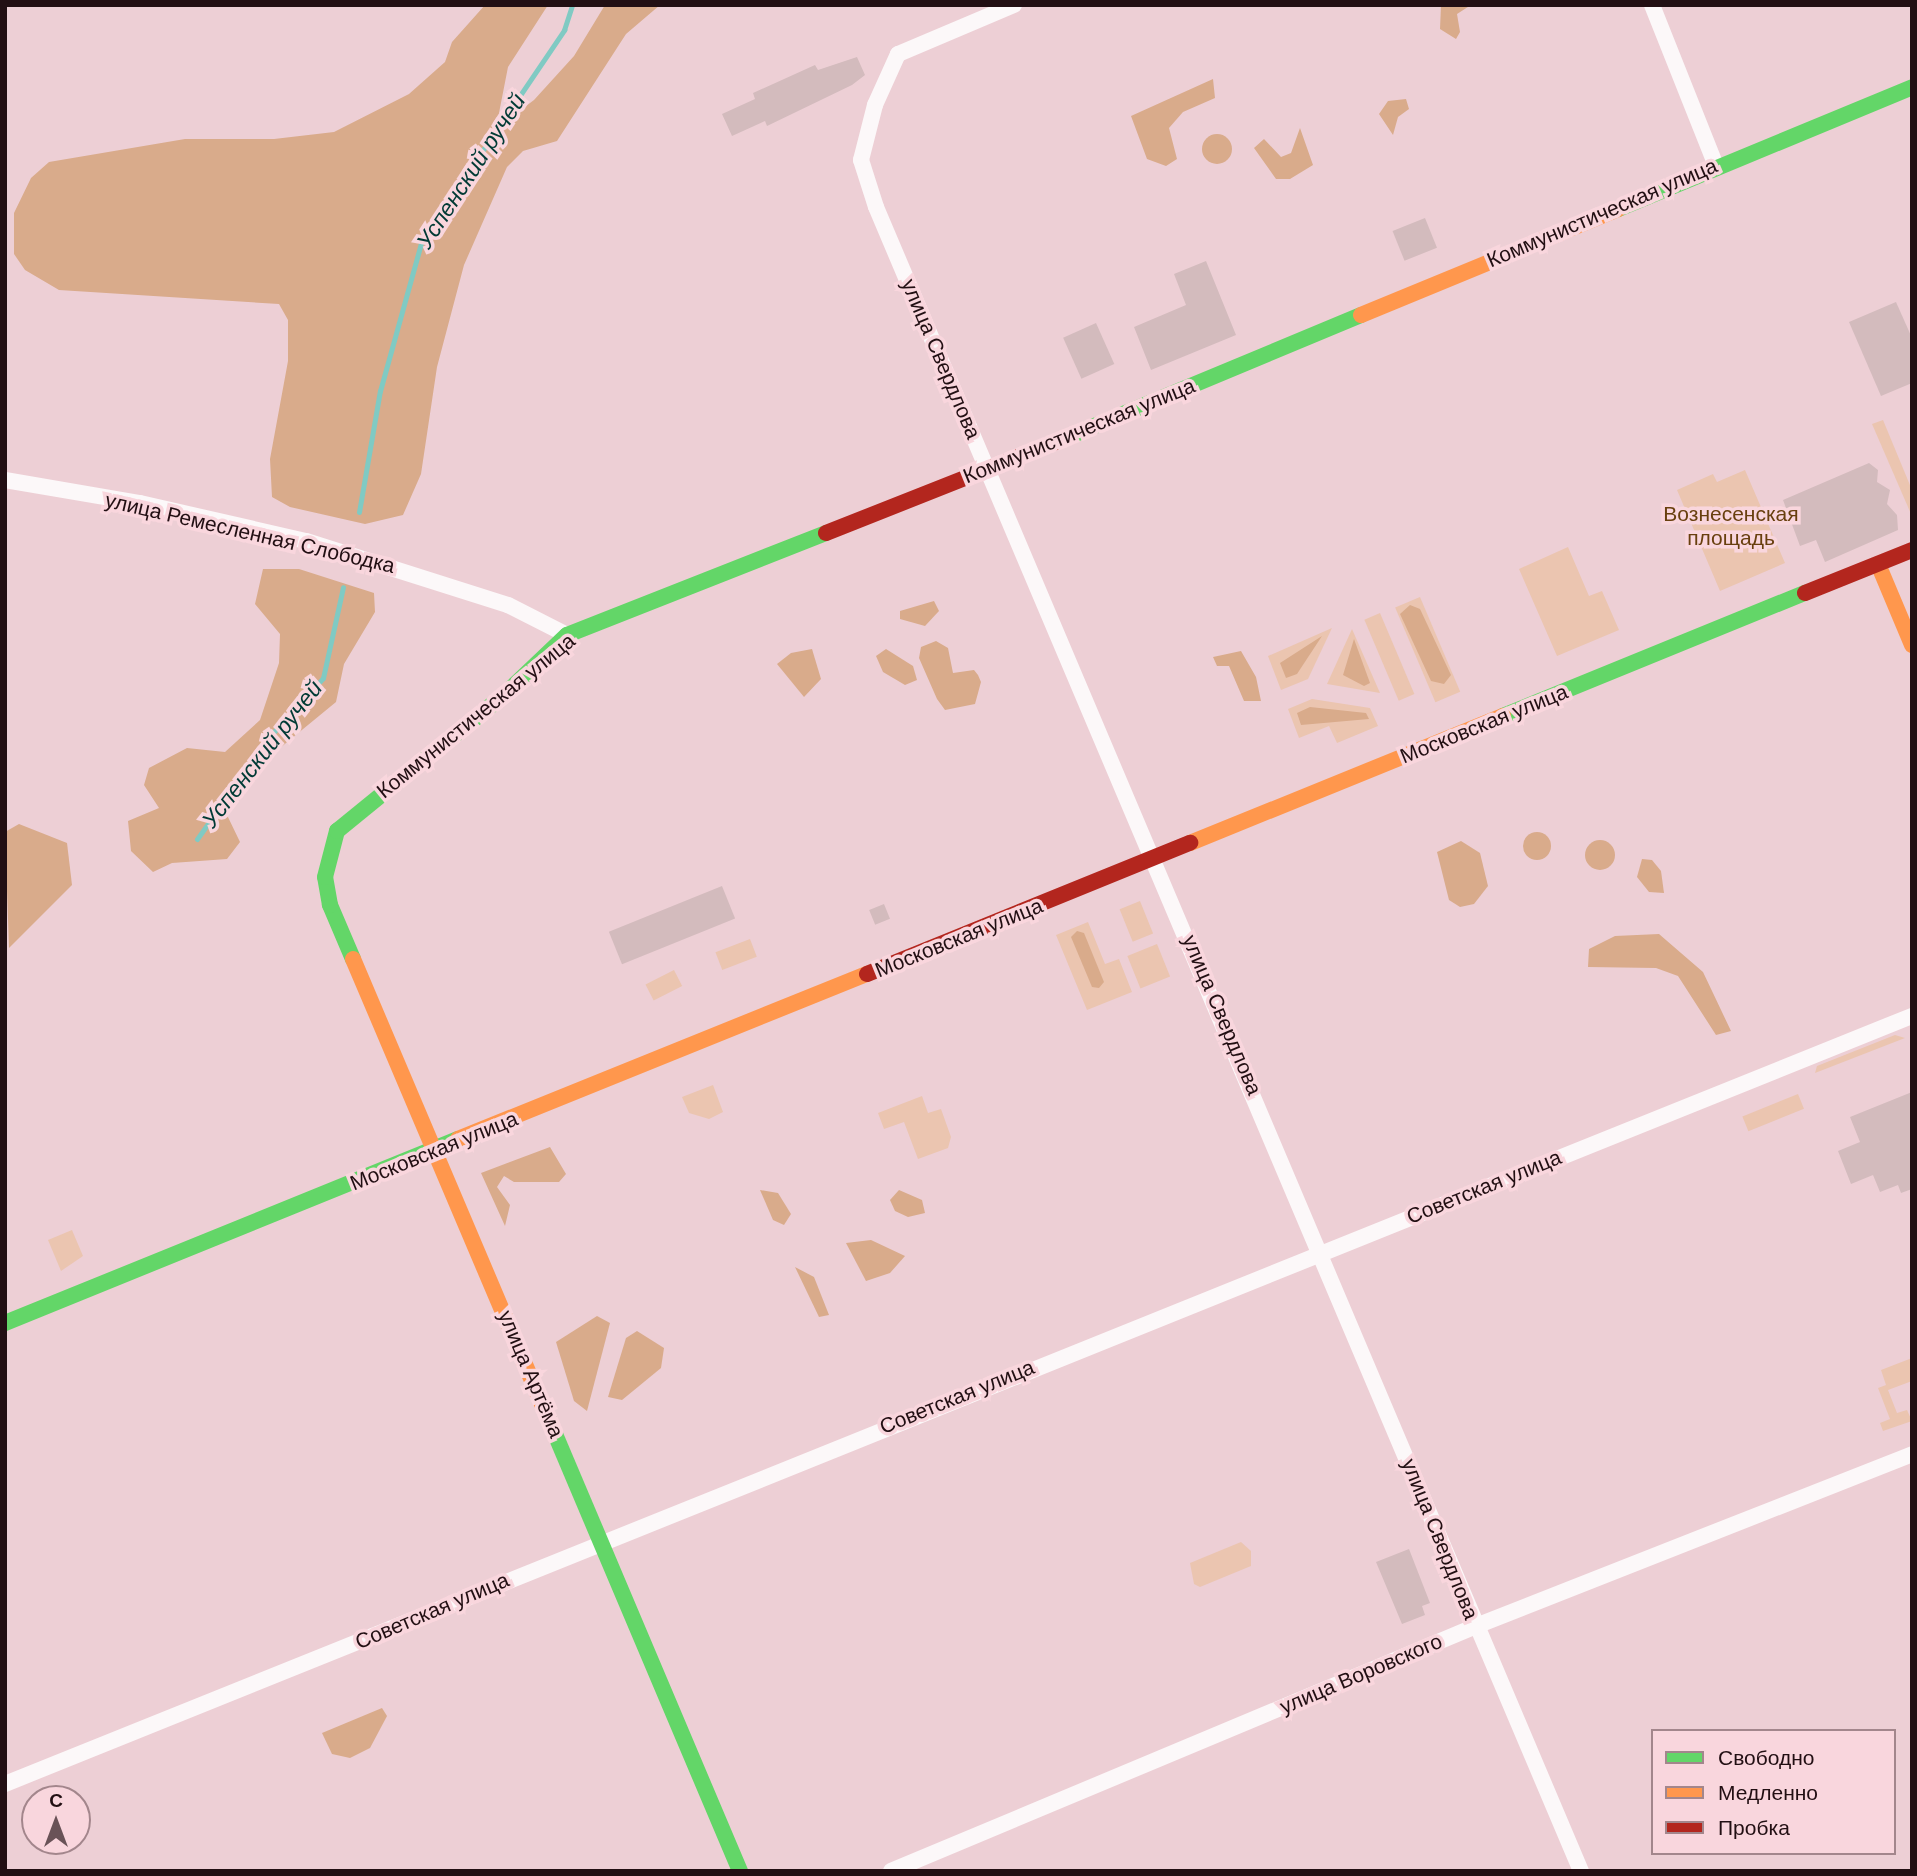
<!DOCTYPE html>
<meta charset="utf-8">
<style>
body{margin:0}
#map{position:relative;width:1917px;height:1876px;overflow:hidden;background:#edcfd5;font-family:"DM Sans",sans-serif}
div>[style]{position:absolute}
.green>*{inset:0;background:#ebc5b0;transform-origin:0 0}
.forest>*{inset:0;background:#d9ab8b}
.round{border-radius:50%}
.stream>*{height:5px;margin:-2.5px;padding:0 2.5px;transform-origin:2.5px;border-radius:2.5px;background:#80cac3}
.building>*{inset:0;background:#d3bbbd;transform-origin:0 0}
.street>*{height:16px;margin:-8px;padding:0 8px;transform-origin:8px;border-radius:8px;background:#fcf8f9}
.fast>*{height:16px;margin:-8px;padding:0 8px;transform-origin:8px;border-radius:8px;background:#63d668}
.slow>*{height:16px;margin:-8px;padding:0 8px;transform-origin:8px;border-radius:8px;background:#ff974d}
.jam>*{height:16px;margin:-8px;padding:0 8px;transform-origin:8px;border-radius:8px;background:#b3261e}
span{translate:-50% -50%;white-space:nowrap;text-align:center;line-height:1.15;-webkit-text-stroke:7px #f9d6dd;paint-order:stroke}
.street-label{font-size:21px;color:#220f13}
.park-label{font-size:21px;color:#683f0e}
.water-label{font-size:23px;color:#003a35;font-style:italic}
.frame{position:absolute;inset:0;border:7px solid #220f13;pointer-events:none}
.legend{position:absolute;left:1651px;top:1729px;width:245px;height:126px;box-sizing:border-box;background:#f9d6dd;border:2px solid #a3868c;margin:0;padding:9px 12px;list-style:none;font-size:21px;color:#220f13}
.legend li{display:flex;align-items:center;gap:14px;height:35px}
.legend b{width:35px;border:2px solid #a3868c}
.north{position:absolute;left:21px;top:1785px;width:70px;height:70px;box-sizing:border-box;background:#f9d6dd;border:2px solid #a3868c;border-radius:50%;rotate:0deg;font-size:19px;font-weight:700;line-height:28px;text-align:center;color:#220f13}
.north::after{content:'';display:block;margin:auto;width:24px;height:32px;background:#695257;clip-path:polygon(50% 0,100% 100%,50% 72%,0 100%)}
</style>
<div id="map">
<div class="green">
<i style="clip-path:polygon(1883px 420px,1912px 490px,1911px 514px,1872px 424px)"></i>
<i style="clip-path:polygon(1745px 470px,1785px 563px,1720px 591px,1677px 490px,1713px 474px,1717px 482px)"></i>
<i style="clip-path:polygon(1568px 547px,1589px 596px,1602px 591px,1619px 630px,1557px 656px,1519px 569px)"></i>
<i style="left:1420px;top:597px;width:103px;height:27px;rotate:67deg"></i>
<i style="left:1380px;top:613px;width:88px;height:17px;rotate:67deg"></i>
<i style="clip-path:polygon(1332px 628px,1308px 679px,1281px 690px,1268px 656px)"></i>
<i style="clip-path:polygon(1352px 629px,1380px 693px,1327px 684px)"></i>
<i style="clip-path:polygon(1312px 699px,1370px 708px,1378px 726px,1337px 743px,1329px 726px,1299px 738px,1288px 709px)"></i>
<i style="left:1140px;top:901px;width:35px;height:22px;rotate:68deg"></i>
<i style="clip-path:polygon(1088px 922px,1105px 964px,1119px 959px,1132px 992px,1087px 1010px,1056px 935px)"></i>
<i style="left:750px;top:939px;width:19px;height:37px;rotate:69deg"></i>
<i style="left:1157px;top:944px;width:35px;height:32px;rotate:68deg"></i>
<i style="left:674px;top:970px;width:18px;height:32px;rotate:63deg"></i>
<i style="clip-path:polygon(1895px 1035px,1905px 1038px,1815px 1073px,1817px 1066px)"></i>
<i style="clip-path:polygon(713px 1085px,723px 1112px,709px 1119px,689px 1113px,682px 1097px)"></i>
<i style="left:1798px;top:1094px;width:16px;height:60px;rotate:68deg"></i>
<i style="clip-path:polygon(922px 1096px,928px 1113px,941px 1109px,951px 1137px,948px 1148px,918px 1159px,904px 1122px,884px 1129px,878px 1113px)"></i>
<i style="clip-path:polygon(72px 1230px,83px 1256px,61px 1271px,48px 1240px)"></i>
<i style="clip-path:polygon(1912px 1358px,1912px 1381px,1888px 1390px,1897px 1413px,1907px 1410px,1912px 1421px,1883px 1431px,1880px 1423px,1890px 1419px,1878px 1388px,1886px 1385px,1881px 1370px)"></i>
<i style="clip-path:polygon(1241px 1542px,1251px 1551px,1251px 1566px,1200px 1587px,1194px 1584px,1190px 1563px)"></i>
</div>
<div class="forest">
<i style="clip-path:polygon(485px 5px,548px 5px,508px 67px,499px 113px,518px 112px,534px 100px,574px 56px,605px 5px,660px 5px,626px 34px,557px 141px,523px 151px,507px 167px,464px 265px,437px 367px,421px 474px,403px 515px,365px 524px,290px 507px,272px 497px,270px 459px,288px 361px,288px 320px,279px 304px,59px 290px,25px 270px,14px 254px,14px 213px,31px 178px,49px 162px,185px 139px,274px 139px,334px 132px,409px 94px,445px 62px,452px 42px)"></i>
<i style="clip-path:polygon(1441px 5px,1471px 5px,1457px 14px,1460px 32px,1456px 39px,1440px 29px)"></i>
<i style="clip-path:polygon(1213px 79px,1215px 98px,1183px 112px,1169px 128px,1177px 159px,1166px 166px,1147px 159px,1131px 116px)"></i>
<i style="clip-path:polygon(1406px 99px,1409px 109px,1398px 117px,1393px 135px,1379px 114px,1388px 101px)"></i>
<i style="clip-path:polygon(1300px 128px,1313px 165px,1290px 179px,1276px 179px,1254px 148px,1264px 139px,1281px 157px,1291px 153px)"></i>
<i class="round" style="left:1202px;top:134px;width:30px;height:30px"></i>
<i style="clip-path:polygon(263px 569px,299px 569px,374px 593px,375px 612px,344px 664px,336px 702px,269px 757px,227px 815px,240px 842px,227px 859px,172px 863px,153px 872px,131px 851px,128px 821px,159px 808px,144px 785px,149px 768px,187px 748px,225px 752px,260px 720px,279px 663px,280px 634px,255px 604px)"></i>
<i style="clip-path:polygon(934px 601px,939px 611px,925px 626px,900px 619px,900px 611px)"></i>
<i style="clip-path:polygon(1410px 605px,1420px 609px,1451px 675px,1444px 684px,1431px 681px,1400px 614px)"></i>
<i style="clip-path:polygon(1322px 636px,1297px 674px,1286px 678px,1280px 663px)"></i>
<i style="clip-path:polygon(1354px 639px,1370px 683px,1364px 686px,1343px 675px)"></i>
<i style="clip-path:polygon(936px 641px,948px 648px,953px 673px,974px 670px,978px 675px,981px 682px,975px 704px,945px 710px,937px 699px,919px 658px,921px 647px)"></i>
<i style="clip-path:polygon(812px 649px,821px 679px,804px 697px,777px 664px,791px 653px)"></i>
<i style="clip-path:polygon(886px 649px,913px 666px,917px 680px,905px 685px,883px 672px,876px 656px)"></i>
<i style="clip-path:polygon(1241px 651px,1256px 677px,1261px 701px,1244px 701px,1229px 666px,1217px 666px,1213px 657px)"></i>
<i style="clip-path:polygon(1310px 707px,1366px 713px,1369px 719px,1301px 725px,1297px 713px)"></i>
<i style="clip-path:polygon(19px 824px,67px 843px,72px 885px,9px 948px,5px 832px)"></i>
<i class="round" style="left:1523px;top:832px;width:28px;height:28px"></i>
<i class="round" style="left:1585px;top:840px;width:30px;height:30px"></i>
<i style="clip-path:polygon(1461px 841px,1480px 853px,1488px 886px,1474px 904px,1460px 907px,1449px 900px,1437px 852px)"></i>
<i style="clip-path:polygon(1642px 859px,1652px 860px,1661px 871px,1664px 893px,1649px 892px,1637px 877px)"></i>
<i style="clip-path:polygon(1077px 931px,1084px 933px,1104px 982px,1099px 988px,1092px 987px,1071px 937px)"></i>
<i style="clip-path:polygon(1659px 934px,1703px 972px,1731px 1031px,1716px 1035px,1678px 976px,1656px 968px,1588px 967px,1589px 949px,1615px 936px)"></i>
<i style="clip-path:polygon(550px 1147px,566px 1174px,559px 1182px,514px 1182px,504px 1176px,497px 1187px,510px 1205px,505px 1226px,481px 1173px)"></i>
<i style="clip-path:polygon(760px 1190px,778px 1193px,791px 1214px,784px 1225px,773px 1220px)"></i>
<i style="clip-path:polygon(899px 1190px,922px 1200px,925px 1213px,908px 1217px,895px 1211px,890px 1200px)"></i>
<i style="clip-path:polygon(871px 1240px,905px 1256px,890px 1273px,866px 1281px,846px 1243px)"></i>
<i style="clip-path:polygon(795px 1267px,814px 1277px,829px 1315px,819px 1317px)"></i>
<i style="clip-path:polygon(597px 1316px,610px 1323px,587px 1411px,574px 1401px,556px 1342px)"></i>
<i style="clip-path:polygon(637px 1331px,664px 1348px,661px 1368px,622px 1400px,608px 1397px,626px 1338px)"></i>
<i style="clip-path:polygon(382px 1708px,387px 1716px,370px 1748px,350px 1758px,332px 1754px,322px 1733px)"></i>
</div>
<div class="stream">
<i style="left:359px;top:512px;width:123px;rotate:-80.2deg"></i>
<i style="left:380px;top:391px;width:157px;rotate:-74.5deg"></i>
<i style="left:422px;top:240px;width:254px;rotate:-55.9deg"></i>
<i style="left:564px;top:30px;width:26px;rotate:-72deg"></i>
<i style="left:197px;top:839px;width:128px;rotate:-54.6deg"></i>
<i style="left:271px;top:735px;width:77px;rotate:-47.6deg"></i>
<i style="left:323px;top:678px;width:93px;rotate:-77.6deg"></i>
</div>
<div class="building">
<i style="clip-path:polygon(857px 57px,865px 75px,852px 85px,767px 126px,765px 121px,732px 136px,722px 114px,755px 99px,753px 93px,815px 65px,818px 70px)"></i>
<i style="left:1425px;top:218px;width:32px;height:35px;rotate:68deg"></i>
<i style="clip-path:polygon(1206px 261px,1236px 335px,1151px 370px,1134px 327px,1186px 305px,1174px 274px)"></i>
<i style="clip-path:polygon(1896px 302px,1912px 338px,1912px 383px,1881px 396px,1849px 322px)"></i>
<i style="left:1096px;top:323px;width:45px;height:36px;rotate:66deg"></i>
<i style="clip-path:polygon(1869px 463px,1878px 470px,1877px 482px,1890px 490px,1887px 504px,1897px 515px,1898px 530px,1825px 562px,1816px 540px,1800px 546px,1783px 500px)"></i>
<i style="left:722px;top:886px;width:35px;height:122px;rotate:68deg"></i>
<i style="left:884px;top:904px;width:16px;height:16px;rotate:68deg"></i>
<i style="clip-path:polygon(1912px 1092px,1912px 1189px,1901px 1193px,1898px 1185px,1880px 1192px,1873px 1175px,1851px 1184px,1838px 1151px,1860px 1142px,1850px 1117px)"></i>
<i style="clip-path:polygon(1409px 1549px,1430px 1603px,1422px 1606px,1425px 1615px,1402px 1624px,1376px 1562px)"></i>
</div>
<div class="street">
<i style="left:1014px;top:5px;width:126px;rotate:157.1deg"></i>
<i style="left:898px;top:54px;width:56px;rotate:114.3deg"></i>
<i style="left:875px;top:105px;width:57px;rotate:104.3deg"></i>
<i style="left:861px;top:160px;width:49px;rotate:72.3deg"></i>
<i style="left:876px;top:207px;width:1807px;rotate:67.04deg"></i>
<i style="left:1652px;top:5px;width:173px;rotate:68.3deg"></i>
<i style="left:5px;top:480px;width:137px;rotate:9.7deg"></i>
<i style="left:140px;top:503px;width:170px;rotate:12.9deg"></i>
<i style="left:306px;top:541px;width:212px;rotate:17.6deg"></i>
<i style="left:508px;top:605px;width:66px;rotate:27deg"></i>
<i style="left:5px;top:1784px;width:2056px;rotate:-21.94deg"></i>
<i style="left:891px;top:1871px;width:634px;rotate:-22.72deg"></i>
<i style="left:1476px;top:1626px;width:469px;rotate:-21.5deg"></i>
</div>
<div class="fast">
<i style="left:1618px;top:209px;width:318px;rotate:-22.5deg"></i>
<i style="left:1056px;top:442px;width:330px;rotate:-22.6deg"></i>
<i style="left:1503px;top:716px;width:326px;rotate:-22.2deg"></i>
<i style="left:353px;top:959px;width:59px;rotate:-113.1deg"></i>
<i style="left:330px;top:905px;width:28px;rotate:-100deg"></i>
<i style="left:325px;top:877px;width:48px;rotate:-75.4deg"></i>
<i style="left:337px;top:831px;width:218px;rotate:-39.2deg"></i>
<i style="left:506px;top:693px;width:84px;rotate:-43.6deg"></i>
<i style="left:567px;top:635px;width:278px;rotate:-21.5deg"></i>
<i style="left:5px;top:1323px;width:489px;rotate:-22.1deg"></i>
<i style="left:544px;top:1408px;width:503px;rotate:67.06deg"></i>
</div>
<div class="slow">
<i style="left:1361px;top:315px;width:278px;rotate:-22.4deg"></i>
<i style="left:1878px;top:564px;width:88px;rotate:67.2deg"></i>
<i style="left:1190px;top:843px;width:338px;rotate:-22.1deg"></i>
<i style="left:353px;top:959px;width:488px;rotate:67deg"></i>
<i style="left:458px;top:1139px;width:441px;rotate:-22deg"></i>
</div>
<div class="jam">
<i style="left:826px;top:533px;width:247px;rotate:-21.6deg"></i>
<i style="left:1805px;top:593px;width:115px;rotate:-21.9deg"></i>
<i style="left:867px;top:974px;width:349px;rotate:-22.1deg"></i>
</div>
<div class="street-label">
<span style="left:1602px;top:213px;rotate:-23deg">Коммунистическая улица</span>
<span style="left:941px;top:359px;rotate:67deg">улица Свердлова</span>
<span style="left:1079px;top:431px;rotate:-22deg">Коммунистическая улица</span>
<span style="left:250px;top:533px;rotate:13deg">улица Ремесленная Слободка</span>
<span style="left:476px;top:716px;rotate:-39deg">Коммунистическая улица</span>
<span style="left:1484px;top:724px;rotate:-22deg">Московская улица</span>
<span style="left:959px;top:938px;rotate:-22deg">Московская улица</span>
<span style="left:1222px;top:1015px;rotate:67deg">улица Свердлова</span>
<span style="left:434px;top:1151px;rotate:-22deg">Московская улица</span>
<span style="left:1484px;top:1187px;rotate:-22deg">Советская улица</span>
<span style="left:531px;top:1374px;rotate:67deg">улица Артёма</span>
<span style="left:957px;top:1397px;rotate:-22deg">Советская улица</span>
<span style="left:1440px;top:1539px;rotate:68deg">улица Свердлова</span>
<span style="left:432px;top:1611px;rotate:-23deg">Советская улица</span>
<span style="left:1361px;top:1674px;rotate:-23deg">улица Воровского</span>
</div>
<div class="park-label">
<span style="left:1731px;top:526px">Вознесенская<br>площадь</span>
</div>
<div class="water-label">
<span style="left:471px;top:171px;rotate:-57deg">Успенский ручей</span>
<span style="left:262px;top:754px;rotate:-52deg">Успенский ручей</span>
</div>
<div class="frame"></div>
<ul class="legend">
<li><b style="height:9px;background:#63d668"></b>Свободно</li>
<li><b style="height:9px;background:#ff974d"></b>Медленно</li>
<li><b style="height:9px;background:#b3261e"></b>Пробка</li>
</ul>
<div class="north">С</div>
</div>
